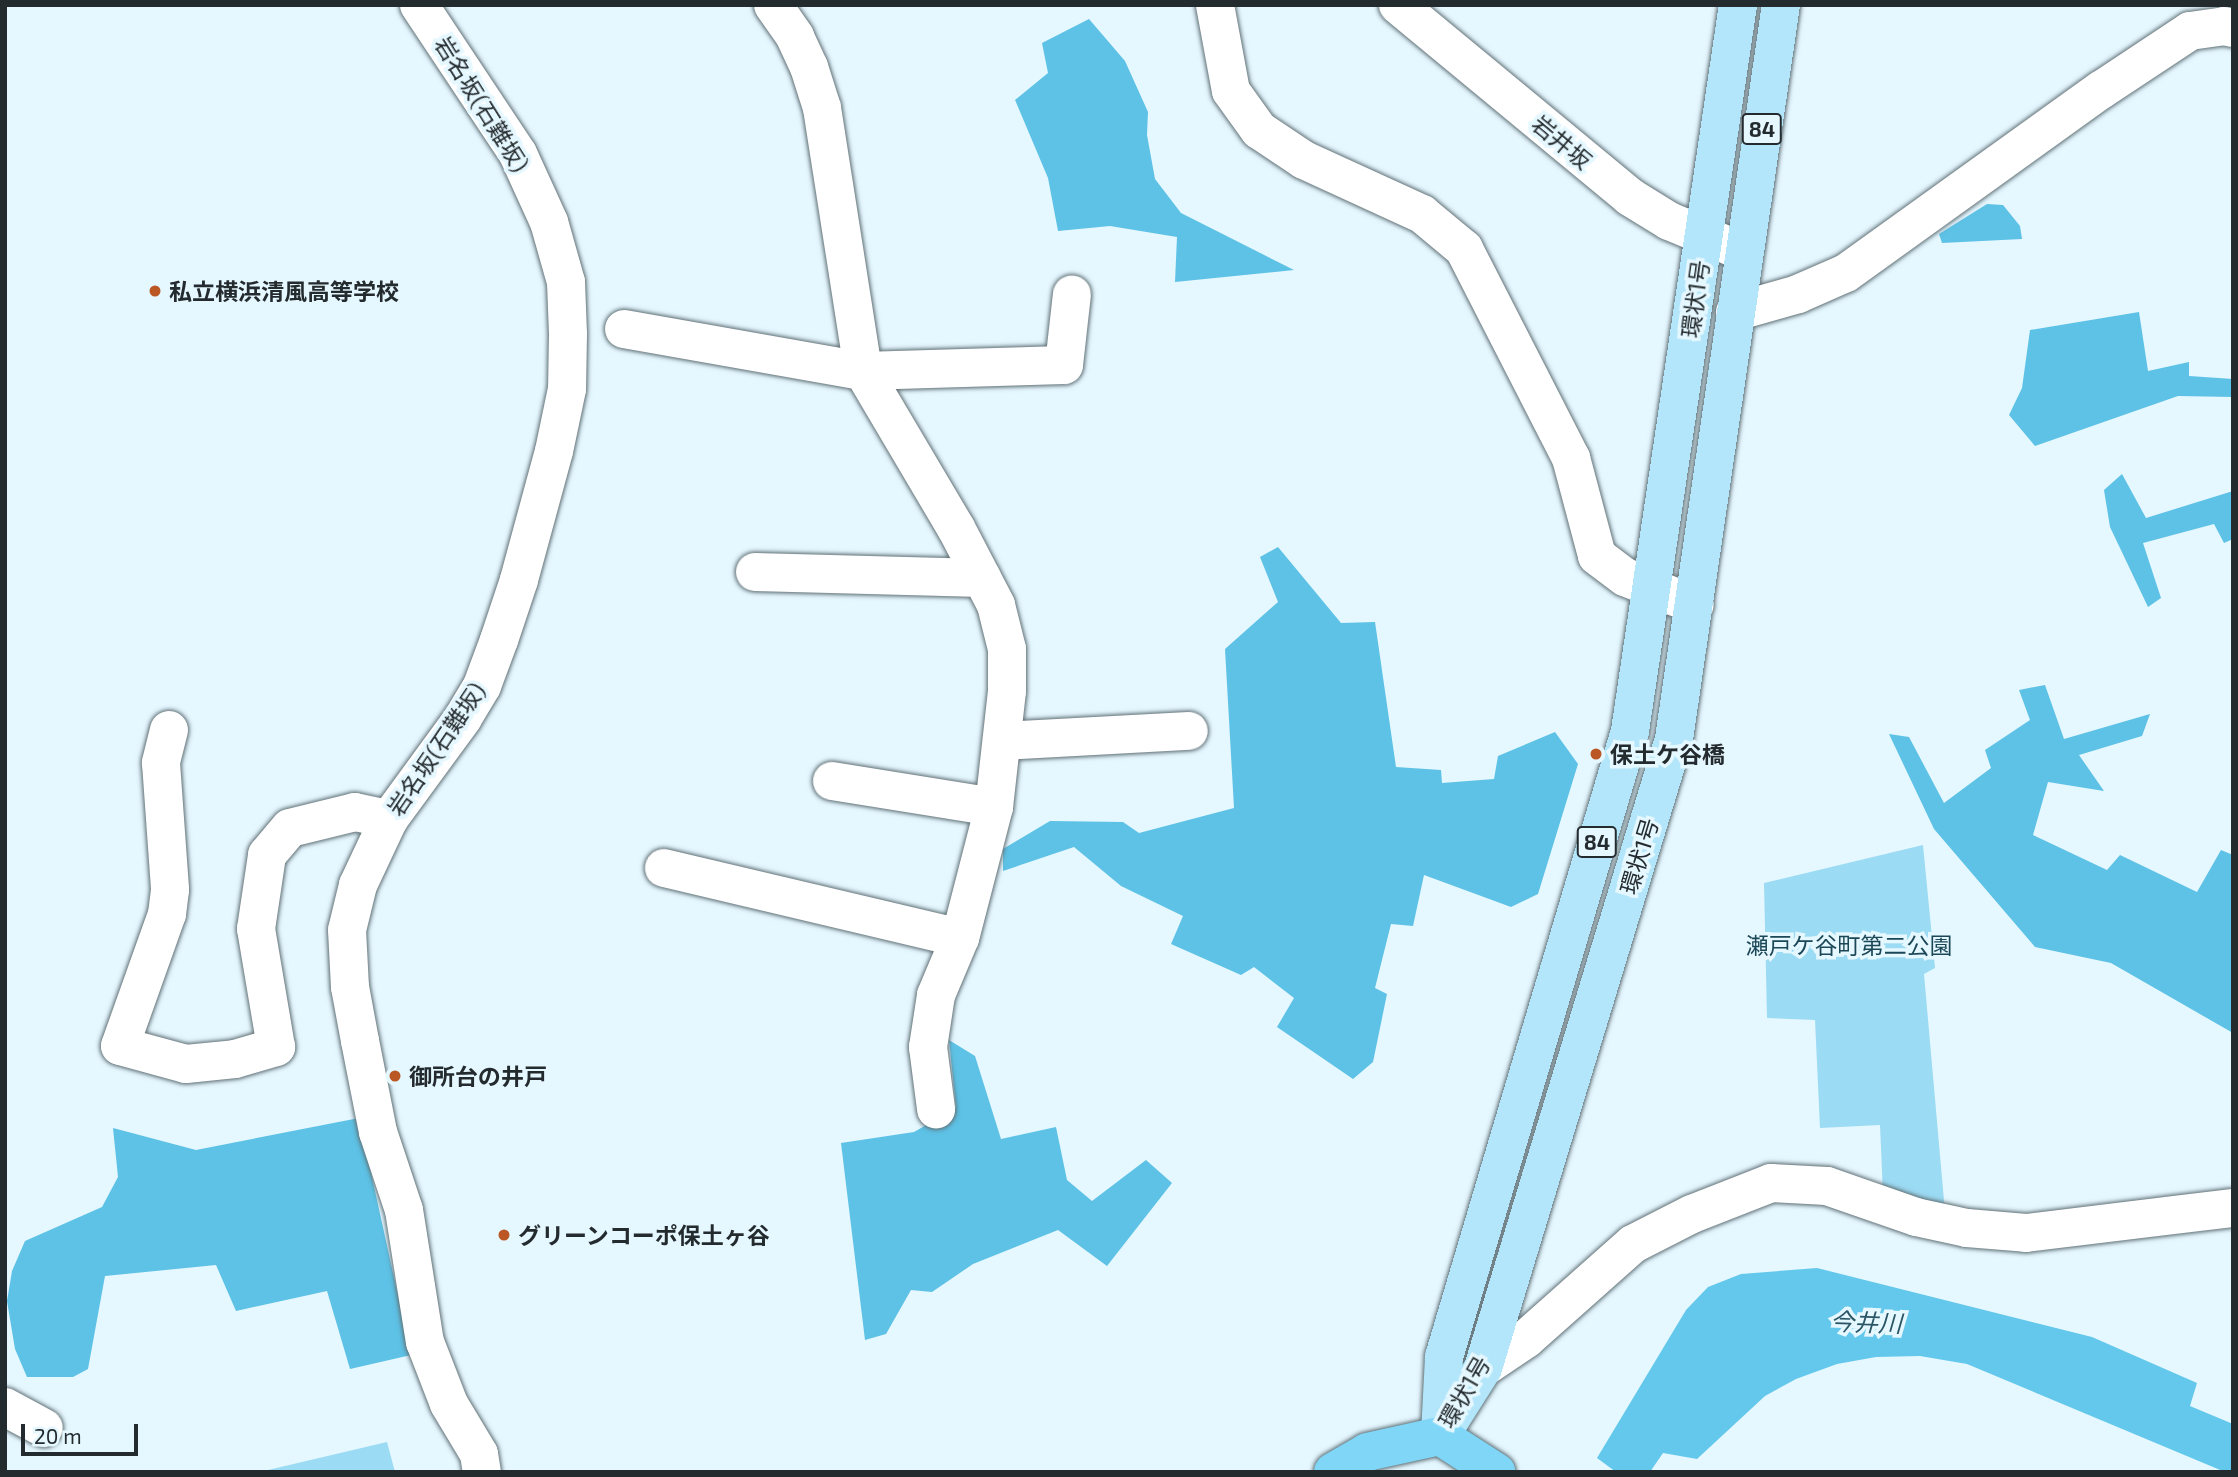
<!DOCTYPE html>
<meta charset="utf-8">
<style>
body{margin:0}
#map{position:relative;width:2238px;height:1477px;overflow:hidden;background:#e5f7ff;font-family:"Exo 2","Noto Sans JP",sans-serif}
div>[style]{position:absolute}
.green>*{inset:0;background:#9cdbf4}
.forest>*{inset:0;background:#5dc2e6}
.water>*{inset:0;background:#63c8ec}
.roads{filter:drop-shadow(0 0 2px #617177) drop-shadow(0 0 2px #617177)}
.street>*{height:38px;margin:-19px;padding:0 19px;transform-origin:19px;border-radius:19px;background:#fff}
.primary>*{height:38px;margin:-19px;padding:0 19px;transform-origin:19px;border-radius:19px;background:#b3e6fa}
.highway>*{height:38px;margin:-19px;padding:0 19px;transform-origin:19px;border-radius:19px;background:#80d6f6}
.dots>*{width:19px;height:19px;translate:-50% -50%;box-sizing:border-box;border:4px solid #e5f7ff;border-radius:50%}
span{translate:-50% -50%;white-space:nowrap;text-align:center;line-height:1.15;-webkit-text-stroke:7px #e5f7ff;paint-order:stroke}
.shield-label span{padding:2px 5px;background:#e5f7ff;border:2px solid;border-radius:5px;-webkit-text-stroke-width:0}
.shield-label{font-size:21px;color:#242b2e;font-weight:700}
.street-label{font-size:23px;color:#242b2e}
.poi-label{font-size:23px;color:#242b2e;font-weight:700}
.left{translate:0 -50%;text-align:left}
.park-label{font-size:23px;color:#1b4757}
.water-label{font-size:24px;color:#2a5565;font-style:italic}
.frame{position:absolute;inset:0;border:7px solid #242b2e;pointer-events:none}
.scale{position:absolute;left:21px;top:1424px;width:117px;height:32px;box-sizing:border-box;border:4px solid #242b2e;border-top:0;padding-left:9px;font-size:21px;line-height:24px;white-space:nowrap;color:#242b2e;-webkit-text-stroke:5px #e5f7ff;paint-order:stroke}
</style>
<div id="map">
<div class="green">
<i style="clip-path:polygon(1923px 845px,1935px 968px,1924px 974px,1945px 1212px,1883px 1195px,1880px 1125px,1820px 1128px,1815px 1020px,1767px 1018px,1764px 883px)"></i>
<i style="clip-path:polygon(387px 1442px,395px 1472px,268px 1470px)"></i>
</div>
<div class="forest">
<i style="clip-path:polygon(1089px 19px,1125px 61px,1148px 112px,1147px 135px,1155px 179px,1181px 213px,1294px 270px,1175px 282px,1177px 237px,1110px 226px,1058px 231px,1048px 178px,1015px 100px,1048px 73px,1042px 43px)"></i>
<i style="clip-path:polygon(1987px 204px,2003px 205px,2020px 226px,2022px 239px,1942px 243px,1939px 234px)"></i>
<i style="clip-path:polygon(2139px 312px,2148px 371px,2189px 362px,2189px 376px,2233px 379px,2233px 397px,2178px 396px,2035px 446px,2009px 415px,2022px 388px,2030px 330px)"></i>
<i style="clip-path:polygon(2122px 474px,2146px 518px,2233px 491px,2233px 539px,2224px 543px,2214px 524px,2143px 543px,2161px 598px,2148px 607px,2110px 527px,2104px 490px)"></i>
<i style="clip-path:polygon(1278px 547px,1341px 623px,1375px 622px,1396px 767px,1441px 770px,1442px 783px,1494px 779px,1498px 756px,1555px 732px,1578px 764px,1538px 894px,1511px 907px,1424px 875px,1413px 926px,1391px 924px,1375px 988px,1387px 994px,1373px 1062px,1353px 1079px,1277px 1027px,1294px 998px,1254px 967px,1241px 975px,1171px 944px,1183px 916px,1121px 886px,1074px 847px,1003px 871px,1003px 849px,1050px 821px,1123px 822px,1139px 833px,1234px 808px,1225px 649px,1278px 602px,1260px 557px)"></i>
<i style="clip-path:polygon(2045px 685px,2064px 739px,2150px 714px,2142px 736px,2079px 755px,2104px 791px,2048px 782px,2033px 835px,2107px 870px,2120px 855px,2197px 892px,2221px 850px,2233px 855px,2233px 1033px,2111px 963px,2035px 947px,1934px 829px,1889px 734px,1909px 737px,1944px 803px,1991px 768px,1985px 750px,2030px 720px,2019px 690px)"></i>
<i style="clip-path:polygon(949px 1040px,975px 1056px,1001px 1139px,1056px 1127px,1067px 1180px,1092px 1201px,1146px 1160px,1172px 1183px,1107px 1266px,1058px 1230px,973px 1264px,932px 1292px,911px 1290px,886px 1334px,865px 1340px,841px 1143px,914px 1132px,956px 1108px)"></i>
<i style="clip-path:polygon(359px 1118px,411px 1355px,350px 1369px,327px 1291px,236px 1311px,216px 1265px,105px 1276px,88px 1369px,73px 1377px,27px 1377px,15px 1349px,7px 1301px,12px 1271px,25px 1241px,102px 1207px,118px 1177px,113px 1128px,196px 1150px)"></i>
</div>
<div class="water">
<i style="clip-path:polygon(1817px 1268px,2092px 1337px,2197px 1383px,2190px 1406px,2233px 1424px,2233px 1472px,2225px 1472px,1967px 1364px,1920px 1356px,1876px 1357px,1837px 1364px,1796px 1379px,1765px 1396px,1697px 1459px,1663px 1453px,1650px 1472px,1616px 1472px,1597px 1458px,1686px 1310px,1708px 1287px,1741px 1274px)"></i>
</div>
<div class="roads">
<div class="street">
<i style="left:419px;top:5px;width:179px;rotate:56.4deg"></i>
<i style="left:518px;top:154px;width:75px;rotate:65.5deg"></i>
<i style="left:549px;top:222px;width:62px;rotate:74.2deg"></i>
<i style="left:566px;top:282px;width:52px;rotate:87.8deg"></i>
<i style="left:568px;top:334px;width:55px;rotate:91deg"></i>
<i style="left:567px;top:389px;width:63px;rotate:101.8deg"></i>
<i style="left:554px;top:451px;width:134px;rotate:105.2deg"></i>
<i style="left:519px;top:580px;width:63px;rotate:108.4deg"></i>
<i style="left:499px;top:640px;width:49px;rotate:110.3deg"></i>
<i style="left:482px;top:686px;width:37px;rotate:121deg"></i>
<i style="left:463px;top:718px;width:125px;rotate:126.2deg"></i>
<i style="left:389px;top:819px;width:73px;rotate:115.2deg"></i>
<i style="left:358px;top:885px;width:46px;rotate:103.7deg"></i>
<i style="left:347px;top:930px;width:57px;rotate:87deg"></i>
<i style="left:350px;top:987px;width:55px;rotate:79.5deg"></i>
<i style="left:360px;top:1041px;width:93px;rotate:78.8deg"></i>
<i style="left:378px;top:1132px;width:82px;rotate:71.6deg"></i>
<i style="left:404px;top:1210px;width:134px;rotate:81deg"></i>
<i style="left:425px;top:1342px;width:66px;rotate:68.8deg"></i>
<i style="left:449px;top:1404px;width:58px;rotate:59deg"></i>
<i style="left:479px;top:1454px;width:18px;rotate:81deg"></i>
<i style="left:773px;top:5px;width:39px;rotate:55deg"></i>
<i style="left:795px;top:37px;width:33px;rotate:65deg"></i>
<i style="left:809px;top:67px;width:43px;rotate:72.4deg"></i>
<i style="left:822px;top:108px;width:266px;rotate:81.1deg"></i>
<i style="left:863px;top:371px;width:182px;rotate:59.4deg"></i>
<i style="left:956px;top:528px;width:87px;rotate:62.5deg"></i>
<i style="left:996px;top:605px;width:45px;rotate:76deg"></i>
<i style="left:1007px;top:649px;width:42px;rotate:90deg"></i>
<i style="left:1007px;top:691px;width:117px;rotate:96.4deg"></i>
<i style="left:994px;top:807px;width:135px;rotate:104.5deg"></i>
<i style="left:960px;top:938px;width:62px;rotate:112.8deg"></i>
<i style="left:936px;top:995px;width:53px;rotate:98.7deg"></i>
<i style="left:928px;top:1047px;width:63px;rotate:82.6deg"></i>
<i style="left:1215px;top:5px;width:87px;rotate:79.5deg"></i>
<i style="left:1231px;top:91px;width:48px;rotate:54.3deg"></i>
<i style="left:1259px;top:130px;width:54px;rotate:33.7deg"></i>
<i style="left:1304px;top:160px;width:130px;rotate:24.6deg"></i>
<i style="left:1422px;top:214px;width:55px;rotate:39.8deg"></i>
<i style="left:1464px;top:249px;width:235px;rotate:62.9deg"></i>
<i style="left:1571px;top:458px;width:101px;rotate:75.1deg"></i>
<i style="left:1597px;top:556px;width:35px;rotate:37deg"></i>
<i style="left:1625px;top:577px;width:75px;rotate:21.8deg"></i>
<i style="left:1398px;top:5px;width:301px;rotate:39.6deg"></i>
<i style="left:1630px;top:197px;width:46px;rotate:31.6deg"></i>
<i style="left:1669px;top:221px;width:81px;rotate:22.5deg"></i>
<i style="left:1735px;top:312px;width:66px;rotate:-15.9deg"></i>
<i style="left:1798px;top:294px;width:52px;rotate:-23.6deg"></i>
<i style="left:1846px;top:273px;width:314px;rotate:-35.7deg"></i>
<i style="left:2101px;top:90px;width:107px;rotate:-33.5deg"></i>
<i style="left:2190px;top:31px;width:34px;rotate:-8deg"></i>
<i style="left:2224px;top:26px;width:9px;rotate:13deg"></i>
<i style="left:624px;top:329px;width:243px;rotate:10deg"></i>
<i style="left:863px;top:371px;width:201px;rotate:-1.7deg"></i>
<i style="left:1064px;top:365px;width:71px;rotate:-83.6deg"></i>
<i style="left:755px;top:572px;width:227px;rotate:1.5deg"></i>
<i style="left:169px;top:730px;width:34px;rotate:104deg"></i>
<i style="left:161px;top:763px;width:127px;rotate:85.9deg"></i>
<i style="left:170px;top:890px;width:24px;rotate:97deg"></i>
<i style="left:167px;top:914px;width:140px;rotate:109.6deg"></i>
<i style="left:120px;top:1046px;width:68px;rotate:15.3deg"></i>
<i style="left:186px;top:1064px;width:49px;rotate:-5.8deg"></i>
<i style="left:235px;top:1059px;width:43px;rotate:-16.3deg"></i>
<i style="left:276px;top:1047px;width:120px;rotate:-99.6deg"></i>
<i style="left:256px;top:929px;width:75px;rotate:-81.5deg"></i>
<i style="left:267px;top:855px;width:35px;rotate:-50deg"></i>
<i style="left:290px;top:828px;width:67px;rotate:-13.8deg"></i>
<i style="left:355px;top:812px;width:35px;rotate:12deg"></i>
<i style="left:1002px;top:741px;width:187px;rotate:-3.1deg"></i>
<i style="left:832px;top:781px;width:164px;rotate:9.1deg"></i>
<i style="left:664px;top:868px;width:304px;rotate:13.3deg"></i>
<i style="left:1483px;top:1368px;width:52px;rotate:-34deg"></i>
<i style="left:1526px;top:1339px;width:143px;rotate:-41.6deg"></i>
<i style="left:1633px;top:1244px;width:66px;rotate:-27deg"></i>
<i style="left:1692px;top:1214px;width:85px;rotate:-21.4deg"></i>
<i style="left:1771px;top:1183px;width:56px;rotate:3.1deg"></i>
<i style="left:1827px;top:1186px;width:94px;rotate:19.2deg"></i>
<i style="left:1916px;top:1217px;width:52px;rotate:12.2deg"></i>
<i style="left:1967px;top:1228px;width:59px;rotate:4.8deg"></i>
<i style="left:2026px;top:1233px;width:209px;rotate:-6.9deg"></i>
<i style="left:5px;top:1407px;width:44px;rotate:28.3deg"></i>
</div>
<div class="primary">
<i style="left:1440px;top:1434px;width:77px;rotate:-87deg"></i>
<i style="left:1444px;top:1357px;width:653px;rotate:-73.45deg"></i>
<i style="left:1630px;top:731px;width:734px;rotate:-81.54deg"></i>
<i style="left:1440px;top:1436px;width:80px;rotate:-57.7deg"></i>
<i style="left:1483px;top:1368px;width:657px;rotate:-73.11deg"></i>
<i style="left:1674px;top:739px;width:742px;rotate:-81.71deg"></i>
</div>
<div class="highway">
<i style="left:1333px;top:1472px;width:39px;rotate:-30deg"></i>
<i style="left:1367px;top:1452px;width:75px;rotate:-12.4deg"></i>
<i style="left:1440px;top:1436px;width:67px;rotate:32.7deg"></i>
</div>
</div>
<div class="dots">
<i style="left:155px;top:291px;background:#bb5724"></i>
<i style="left:1596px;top:754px;background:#bb5724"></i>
<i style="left:395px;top:1076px;background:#bb5724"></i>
<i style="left:504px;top:1235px;background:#bb5724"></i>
</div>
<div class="shield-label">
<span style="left:1762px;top:129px">84</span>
<span style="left:1597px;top:842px">84</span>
</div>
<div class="street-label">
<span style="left:482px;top:104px;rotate:58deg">岩名坂(石難坂)</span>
<span style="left:1562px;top:142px;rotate:40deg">岩井坂</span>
<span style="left:1695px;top:299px;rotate:-82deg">環状1号</span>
<span style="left:436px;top:749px;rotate:-56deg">岩名坂(石難坂)</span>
<span style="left:1639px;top:856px;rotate:-73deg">環状1号</span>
<span style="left:1464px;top:1392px;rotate:-60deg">環状1号</span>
</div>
<div class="poi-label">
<span class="left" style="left:169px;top:291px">私立横浜清風高等学校</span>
<span class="left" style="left:1610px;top:754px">保土ケ谷橋</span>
<span class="left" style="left:409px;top:1076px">御所台の井戸</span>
<span class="left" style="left:518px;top:1235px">グリーンコーポ保土ヶ谷</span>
</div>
<div class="park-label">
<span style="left:1849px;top:945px">瀬戸ケ谷町第二公園</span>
</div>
<div class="water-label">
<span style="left:1866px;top:1322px;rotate:2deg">今井川</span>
</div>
<div class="frame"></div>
<div class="scale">20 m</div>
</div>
